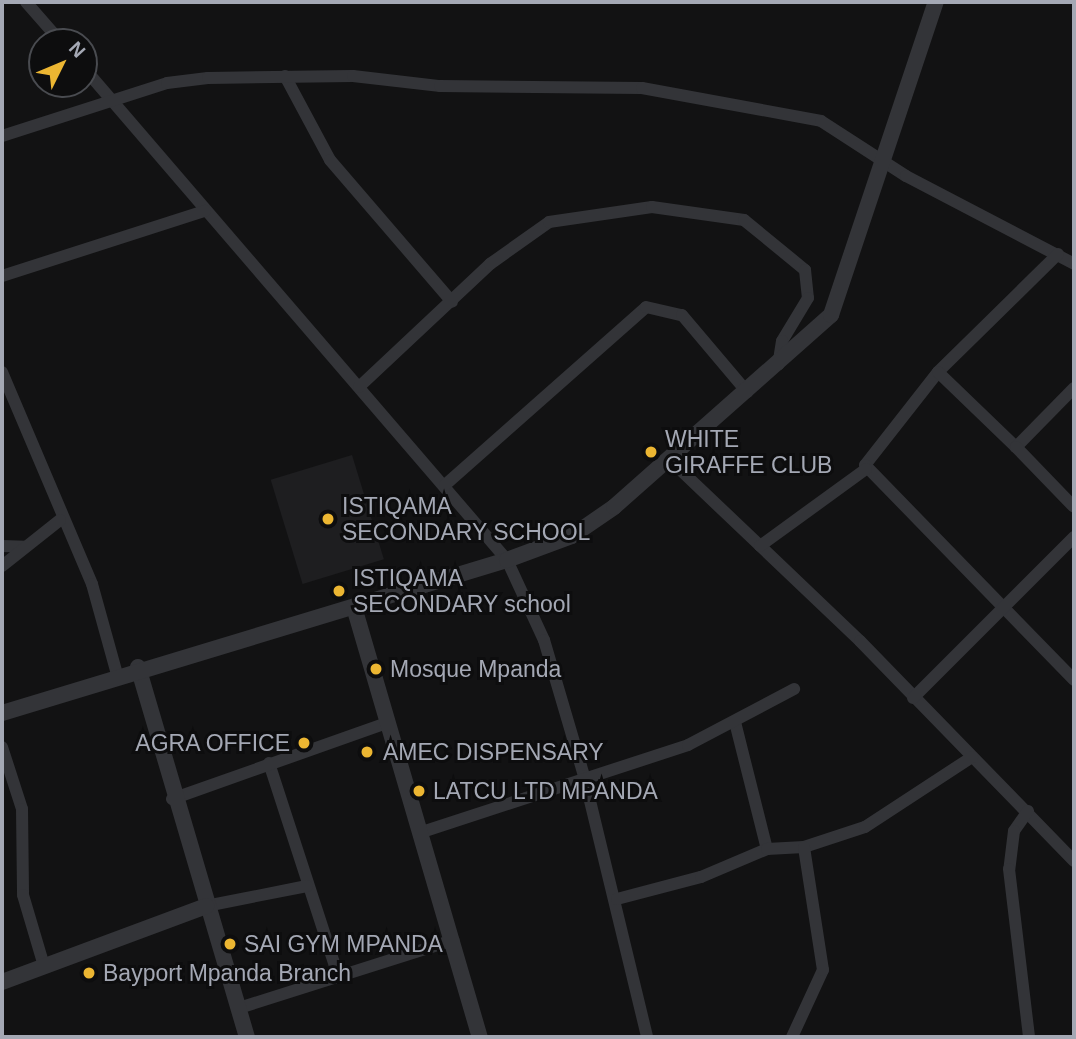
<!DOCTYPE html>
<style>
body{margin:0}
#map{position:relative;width:1076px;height:1039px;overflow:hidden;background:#121213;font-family:Helvetica,sans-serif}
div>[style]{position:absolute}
.built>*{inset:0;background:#1e1e20;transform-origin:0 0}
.minor>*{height:12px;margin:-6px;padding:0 6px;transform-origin:6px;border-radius:6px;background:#333438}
.tertiary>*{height:16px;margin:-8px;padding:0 8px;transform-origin:8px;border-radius:8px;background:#333438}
.dots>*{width:19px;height:19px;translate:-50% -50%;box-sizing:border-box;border:4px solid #0d0d0e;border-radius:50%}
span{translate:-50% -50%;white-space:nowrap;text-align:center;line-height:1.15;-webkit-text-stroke:6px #0d0d0e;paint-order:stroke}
.poi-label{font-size:23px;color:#a4a8b4}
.left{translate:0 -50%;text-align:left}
.right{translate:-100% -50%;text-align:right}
.frame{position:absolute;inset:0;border:4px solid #a4a8b4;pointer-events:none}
.north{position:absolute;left:28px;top:28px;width:70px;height:70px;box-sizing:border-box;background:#0d0d0e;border:2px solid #494b50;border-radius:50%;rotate:47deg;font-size:19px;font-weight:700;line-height:28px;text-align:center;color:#a4a8b4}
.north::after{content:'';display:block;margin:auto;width:24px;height:32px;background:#ecb632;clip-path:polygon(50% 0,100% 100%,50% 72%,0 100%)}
</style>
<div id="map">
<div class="built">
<i style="left:352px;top:455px;width:109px;height:85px;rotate:73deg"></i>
</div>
<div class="minor">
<i style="left:26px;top:2px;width:53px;rotate:48.8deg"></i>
<i style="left:84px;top:68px;width:649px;rotate:49.31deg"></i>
<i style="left:507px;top:560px;width:88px;rotate:65.2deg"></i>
<i style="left:544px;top:640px;width:142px;rotate:73.6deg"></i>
<i style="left:584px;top:776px;width:268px;rotate:76.4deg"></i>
<i style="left:285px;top:76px;width:95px;rotate:61.8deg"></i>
<i style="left:330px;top:160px;width:187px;rotate:49.3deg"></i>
<i style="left:2px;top:136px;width:173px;rotate:-17.8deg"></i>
<i style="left:167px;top:83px;width:41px;rotate:-7deg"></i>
<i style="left:208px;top:78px;width:145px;rotate:-0.8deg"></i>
<i style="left:353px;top:76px;width:88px;rotate:6.6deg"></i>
<i style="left:440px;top:86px;width:202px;rotate:0.6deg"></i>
<i style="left:642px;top:88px;width:182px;rotate:10.4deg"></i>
<i style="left:821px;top:121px;width:101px;rotate:32.9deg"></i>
<i style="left:906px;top:176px;width:190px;rotate:27.6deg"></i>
<i style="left:1058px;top:254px;width:168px;rotate:135.5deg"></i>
<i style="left:938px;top:372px;width:118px;rotate:128.1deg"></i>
<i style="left:865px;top:465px;width:300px;rotate:45.8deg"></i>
<i style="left:2px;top:276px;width:213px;rotate:-17.8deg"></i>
<i style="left:2px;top:372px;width:230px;rotate:67deg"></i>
<i style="left:92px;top:584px;width:93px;rotate:74.5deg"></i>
<i style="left:938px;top:372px;width:108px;rotate:43.9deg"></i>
<i style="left:359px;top:387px;width:180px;rotate:-43.2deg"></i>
<i style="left:490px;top:264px;width:72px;rotate:-35.4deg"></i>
<i style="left:549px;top:222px;width:104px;rotate:-8.3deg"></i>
<i style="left:652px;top:207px;width:93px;rotate:8deg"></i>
<i style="left:744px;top:220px;width:79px;rotate:39.3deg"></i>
<i style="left:805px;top:270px;width:28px;rotate:84deg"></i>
<i style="left:808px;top:298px;width:50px;rotate:121.2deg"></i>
<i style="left:782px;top:341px;width:24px;rotate:99deg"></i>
<i style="left:1074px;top:388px;width:83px;rotate:134.5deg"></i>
<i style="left:1016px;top:447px;width:83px;rotate:46deg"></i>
<i style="left:671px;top:461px;width:261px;rotate:43.6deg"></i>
<i style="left:860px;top:641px;width:307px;rotate:45.8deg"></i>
<i style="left:445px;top:485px;width:268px;rotate:-41.5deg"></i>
<i style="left:646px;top:307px;width:37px;rotate:13deg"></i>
<i style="left:682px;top:315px;width:101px;rotate:49.8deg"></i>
<i style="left:2px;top:546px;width:23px;rotate:2deg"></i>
<i style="left:760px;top:546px;width:131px;rotate:-36deg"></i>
<i style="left:2px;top:566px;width:74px;rotate:-38.4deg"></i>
<i style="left:913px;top:698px;width:228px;rotate:-45deg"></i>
<i style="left:735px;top:722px;width:131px;rotate:75.9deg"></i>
<i style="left:2px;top:747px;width:65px;rotate:72.1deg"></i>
<i style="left:22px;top:809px;width:86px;rotate:89.3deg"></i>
<i style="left:23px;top:895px;width:74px;rotate:73.5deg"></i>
<i style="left:269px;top:763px;width:226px;rotate:72deg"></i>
<i style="left:172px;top:799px;width:228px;rotate:-19.5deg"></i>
<i style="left:1028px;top:811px;width:24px;rotate:125deg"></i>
<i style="left:1014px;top:831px;width:38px;rotate:97deg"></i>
<i style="left:1009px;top:869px;width:169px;rotate:83.2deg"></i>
<i style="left:419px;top:833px;width:283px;rotate:-18.1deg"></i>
<i style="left:688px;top:745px;width:120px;rotate:-27.8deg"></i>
<i style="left:617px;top:899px;width:87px;rotate:-14.7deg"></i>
<i style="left:701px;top:877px;width:72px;rotate:-23deg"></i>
<i style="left:767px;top:849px;width:37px;rotate:-3deg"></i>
<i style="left:804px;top:847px;width:64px;rotate:-18.2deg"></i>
<i style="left:865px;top:827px;width:128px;rotate:-33.2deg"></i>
<i style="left:206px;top:906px;width:103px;rotate:-11.2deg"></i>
<i style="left:239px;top:1008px;width:225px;rotate:-17.6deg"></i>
<i style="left:792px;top:1037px;width:74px;rotate:-65.2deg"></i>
<i style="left:823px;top:970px;width:124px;rotate:-98.8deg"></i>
</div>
<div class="tertiary">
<i style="left:354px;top:607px;width:448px;rotate:73.7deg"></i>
<i style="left:138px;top:667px;width:386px;rotate:73.6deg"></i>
<i style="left:2px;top:713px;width:528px;rotate:-16.86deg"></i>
<i style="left:507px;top:560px;width:69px;rotate:-20.3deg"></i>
<i style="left:572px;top:536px;width:51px;rotate:-34.6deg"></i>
<i style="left:614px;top:507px;width:290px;rotate:-41.5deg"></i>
<i style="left:831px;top:315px;width:330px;rotate:-71.5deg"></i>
<i style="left:2px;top:982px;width:218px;rotate:-20.4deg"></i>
</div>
<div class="dots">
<i style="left:651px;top:452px;background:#ecb632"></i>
<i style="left:328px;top:519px;background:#ecb632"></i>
<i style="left:339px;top:591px;background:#ecb632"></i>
<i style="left:376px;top:669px;background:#ecb632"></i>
<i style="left:304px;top:743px;background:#ecb632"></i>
<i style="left:367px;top:752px;background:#ecb632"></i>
<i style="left:419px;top:791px;background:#ecb632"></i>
<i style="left:230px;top:944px;background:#ecb632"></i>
<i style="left:89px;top:973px;background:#ecb632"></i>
</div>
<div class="poi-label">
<span class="left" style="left:665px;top:452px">WHITE<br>GIRAFFE CLUB</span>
<span class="left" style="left:342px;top:519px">ISTIQAMA<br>SECONDARY SCHOOL</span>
<span class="left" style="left:353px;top:591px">ISTIQAMA<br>SECONDARY school</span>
<span class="left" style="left:390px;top:669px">Mosque Mpanda</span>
<span class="right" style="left:290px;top:743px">AGRA OFFICE</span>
<span class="left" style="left:383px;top:752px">AMEC DISPENSARY</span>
<span class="left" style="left:433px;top:791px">LATCU LTD MPANDA</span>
<span class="left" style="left:244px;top:944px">SAI GYM MPANDA</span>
<span class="left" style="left:103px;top:973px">Bayport Mpanda Branch</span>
</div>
<div class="frame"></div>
<div class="north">N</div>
</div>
